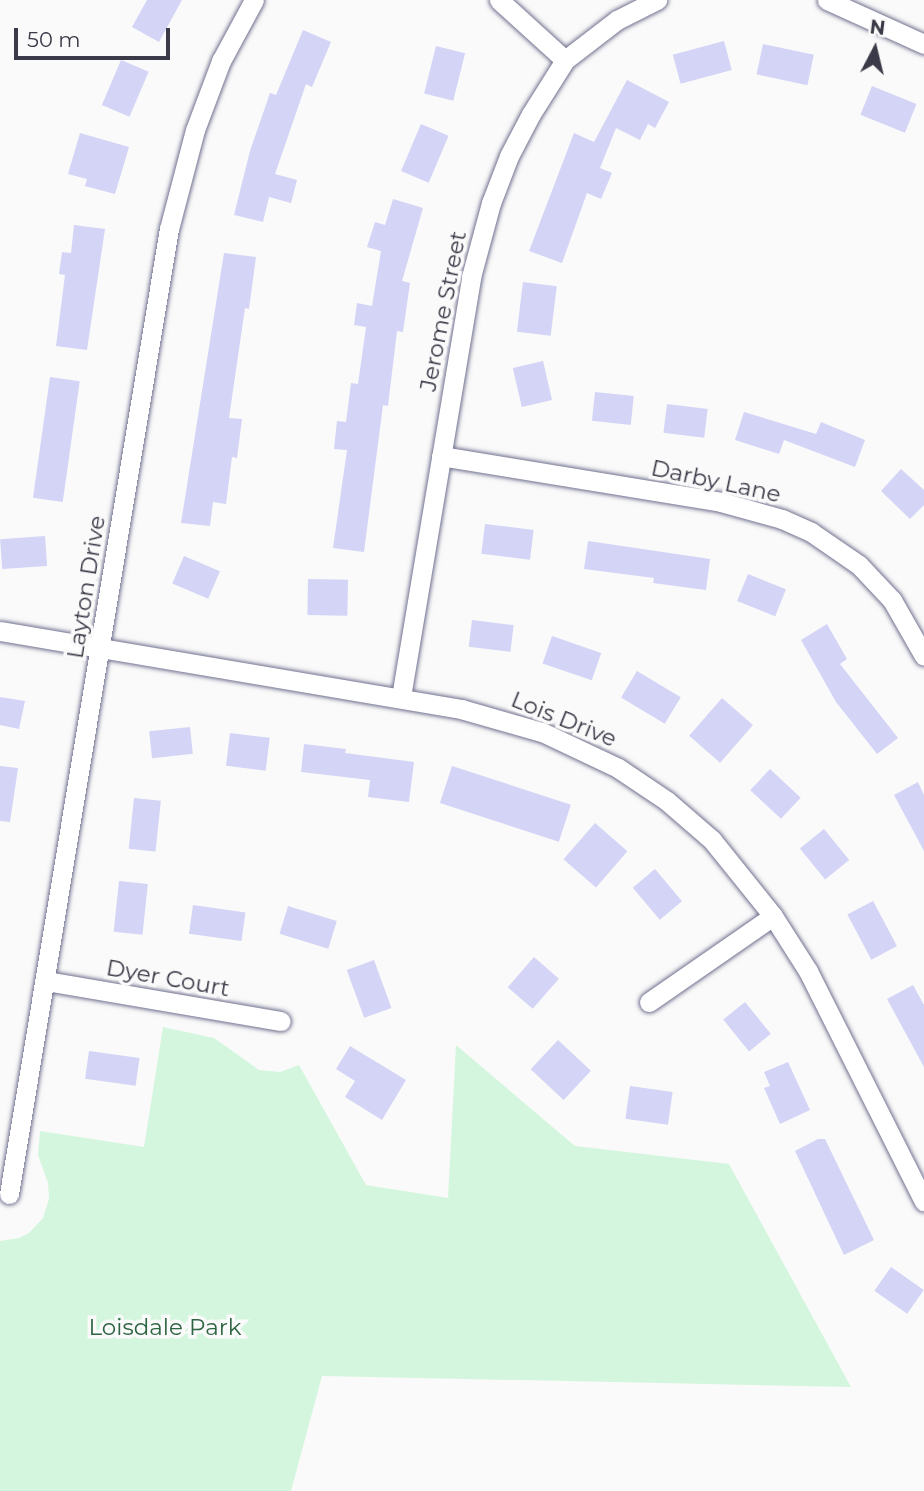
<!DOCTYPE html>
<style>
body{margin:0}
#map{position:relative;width:924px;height:1491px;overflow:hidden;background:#fafafa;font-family:Montserrat,sans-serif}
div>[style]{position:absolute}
.green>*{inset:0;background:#d5f6de}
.building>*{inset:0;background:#d3d4f6;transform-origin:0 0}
.roads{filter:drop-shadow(0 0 2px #717190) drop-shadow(0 0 2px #717190)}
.minor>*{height:19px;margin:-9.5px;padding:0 9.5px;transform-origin:9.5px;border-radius:9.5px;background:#fff}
span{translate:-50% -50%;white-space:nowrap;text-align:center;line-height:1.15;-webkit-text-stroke:7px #fafafa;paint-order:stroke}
.street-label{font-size:23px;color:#3a3a48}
.park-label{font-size:23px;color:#2e6442}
.north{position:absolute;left:840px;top:14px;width:70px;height:70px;-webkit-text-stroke:5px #fafafa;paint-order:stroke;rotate:7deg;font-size:19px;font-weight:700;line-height:28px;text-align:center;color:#3a3a48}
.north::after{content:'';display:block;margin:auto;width:24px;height:32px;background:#3a3a48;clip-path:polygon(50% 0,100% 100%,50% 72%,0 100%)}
.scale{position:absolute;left:14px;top:28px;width:156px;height:32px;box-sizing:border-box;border:4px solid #3a3a48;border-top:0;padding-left:9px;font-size:21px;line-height:24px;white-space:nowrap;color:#3a3a48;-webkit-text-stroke:5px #fafafa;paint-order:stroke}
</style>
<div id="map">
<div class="green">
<i style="clip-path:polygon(163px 1027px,214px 1038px,259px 1070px,280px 1072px,299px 1065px,366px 1185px,448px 1198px,456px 1045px,575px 1146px,729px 1164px,851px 1387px,322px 1376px,291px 1491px,0 1491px,0 1241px,19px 1238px,29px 1233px,43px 1218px,49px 1199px,48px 1183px,38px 1155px,40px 1131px,144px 1147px)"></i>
</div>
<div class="building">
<i style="clip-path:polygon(147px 0,182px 0,159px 42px,132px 27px)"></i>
<i style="clip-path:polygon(303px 30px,331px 42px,312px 87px,306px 84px,275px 174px,297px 180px,291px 203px,269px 197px,263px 222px,234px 215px,250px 151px,270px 93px,276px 95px)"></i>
<i style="left:724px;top:41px;width:30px;height:53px;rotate:75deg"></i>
<i style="left:763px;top:44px;width:52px;height:31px;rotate:12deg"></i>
<i style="left:436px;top:46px;width:30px;height:49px;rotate:14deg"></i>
<i style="left:121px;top:60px;width:30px;height:49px;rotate:23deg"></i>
<i style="clip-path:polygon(627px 80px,669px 102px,655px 128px,648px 124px,640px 140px,616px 128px,600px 168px,612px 173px,601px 199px,587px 193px,562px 263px,529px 251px,574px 133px,594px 142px)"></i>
<i style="left:872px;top:86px;width:48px;height:31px;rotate:22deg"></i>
<i style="left:421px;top:124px;width:30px;height:51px;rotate:23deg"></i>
<i style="clip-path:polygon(80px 133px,129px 147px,115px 194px,85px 186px,87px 179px,68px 174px)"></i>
<i style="clip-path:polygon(393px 199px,423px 208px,402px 281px,410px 283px,403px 332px,397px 331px,388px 406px,383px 405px,364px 552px,333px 548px,347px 450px,334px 449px,337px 421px,346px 422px,351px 383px,358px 384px,366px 327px,354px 325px,357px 303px,372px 306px,381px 251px,367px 247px,375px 222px,385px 225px)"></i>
<i style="clip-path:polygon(74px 225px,105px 229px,87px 350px,56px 346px,65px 275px,59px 274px,62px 252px,71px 253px)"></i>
<i style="clip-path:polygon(224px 253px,256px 257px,249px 309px,245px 308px,229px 418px,242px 419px,237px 458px,232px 457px,226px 504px,213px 502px,210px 526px,181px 523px)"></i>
<i style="left:523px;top:282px;width:34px;height:50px;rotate:7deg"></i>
<i style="left:543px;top:361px;width:40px;height:31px;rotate:77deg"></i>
<i style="left:50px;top:377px;width:30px;height:122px;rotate:8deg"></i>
<i style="left:595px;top:392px;width:39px;height:29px;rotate:6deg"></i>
<i style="left:667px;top:404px;width:41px;height:29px;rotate:7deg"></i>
<i style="clip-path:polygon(744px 412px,816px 434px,821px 422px,865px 440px,855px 467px,784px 440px,779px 454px,735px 440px)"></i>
<i style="clip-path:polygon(901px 469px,924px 490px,924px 505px,910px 519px,881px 491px)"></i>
<i style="left:485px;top:524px;width:49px;height:30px;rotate:7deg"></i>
<i style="left:45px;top:536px;width:30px;height:45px;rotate:86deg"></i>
<i style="clip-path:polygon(588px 541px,710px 559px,706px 590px,653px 583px,654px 578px,584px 569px)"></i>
<i style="left:184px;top:556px;width:39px;height:30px;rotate:23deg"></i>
<i style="left:748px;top:574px;width:41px;height:29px;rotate:22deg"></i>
<i style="left:308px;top:579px;width:40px;height:36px;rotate:1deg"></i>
<i style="left:472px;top:620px;width:42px;height:27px;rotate:7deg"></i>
<i style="clip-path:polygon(827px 624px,847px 659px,840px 664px,898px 738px,877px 754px,836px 702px,801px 640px)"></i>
<i style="left:552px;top:636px;width:52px;height:29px;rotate:19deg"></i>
<i style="left:637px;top:671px;width:51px;height:31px;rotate:31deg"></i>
<i style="clip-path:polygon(0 697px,25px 701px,19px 729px,0 725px)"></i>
<i style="left:722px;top:698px;width:41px;height:50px;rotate:41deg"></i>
<i style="left:190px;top:727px;width:27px;height:41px;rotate:84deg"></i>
<i style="left:230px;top:733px;width:40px;height:33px;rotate:7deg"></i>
<i style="clip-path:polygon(304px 744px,346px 749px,345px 753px,414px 762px,409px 802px,368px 797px,370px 780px,301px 772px)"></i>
<i style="clip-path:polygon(0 766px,18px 768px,10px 822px,0 821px)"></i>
<i style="left:452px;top:766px;width:125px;height:39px;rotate:18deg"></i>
<i style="left:770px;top:769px;width:42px;height:29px;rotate:43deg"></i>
<i style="clip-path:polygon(918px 782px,924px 795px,924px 851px,894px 795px)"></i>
<i style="left:134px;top:798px;width:27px;height:51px;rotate:6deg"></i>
<i style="left:595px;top:823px;width:43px;height:48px;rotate:41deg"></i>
<i style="left:824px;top:829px;width:40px;height:31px;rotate:51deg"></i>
<i style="left:655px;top:869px;width:42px;height:29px;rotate:50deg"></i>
<i style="left:119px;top:881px;width:29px;height:51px;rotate:6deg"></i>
<i style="left:873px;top:901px;width:51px;height:29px;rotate:62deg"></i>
<i style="left:193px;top:905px;width:53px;height:29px;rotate:8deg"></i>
<i style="left:288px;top:906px;width:51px;height:29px;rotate:17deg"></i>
<i style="left:534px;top:957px;width:33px;height:40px;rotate:41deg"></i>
<i style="left:374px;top:960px;width:51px;height:29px;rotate:70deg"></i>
<i style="clip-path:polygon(913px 985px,924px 1005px,924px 1067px,887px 999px)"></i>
<i style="left:745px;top:1002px;width:41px;height:28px;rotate:51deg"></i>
<i style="left:558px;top:1040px;width:45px;height:40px;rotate:43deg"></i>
<i style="clip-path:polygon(350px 1046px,406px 1080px,382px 1120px,345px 1097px,355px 1081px,336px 1069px)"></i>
<i style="left:89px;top:1051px;width:51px;height:28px;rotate:8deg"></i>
<i style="clip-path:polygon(788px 1062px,810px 1110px,780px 1124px,764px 1088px,770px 1086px,764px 1072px)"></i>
<i style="left:630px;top:1086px;width:43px;height:33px;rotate:8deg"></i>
<i style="clip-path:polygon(818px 1139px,825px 1139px,874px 1240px,844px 1255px,795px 1151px)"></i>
<i style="left:891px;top:1267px;width:40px;height:29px;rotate:35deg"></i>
</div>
<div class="roads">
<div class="minor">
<i style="left:499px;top:0;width:89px;rotate:42.3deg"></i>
<i style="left:827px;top:0;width:107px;rotate:24.4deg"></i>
<i style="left:441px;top:456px;width:284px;rotate:9.3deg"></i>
<i style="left:721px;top:502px;width:63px;rotate:15.6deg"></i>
<i style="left:782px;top:519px;width:32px;rotate:24deg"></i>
<i style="left:811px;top:532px;width:58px;rotate:34.5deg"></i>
<i style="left:859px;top:565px;width:48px;rotate:46.7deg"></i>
<i style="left:892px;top:600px;width:64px;rotate:60.3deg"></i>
<i style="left:0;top:631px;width:468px;rotate:9.6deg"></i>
<i style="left:461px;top:709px;width:84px;rotate:15.9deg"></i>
<i style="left:542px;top:732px;width:84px;rotate:25.3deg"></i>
<i style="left:618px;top:768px;width:59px;rotate:34deg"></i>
<i style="left:667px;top:801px;width:60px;rotate:40.9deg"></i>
<i style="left:712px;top:840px;width:97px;rotate:51.2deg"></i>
<i style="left:773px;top:916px;width:65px;rotate:57.5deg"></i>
<i style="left:808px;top:971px;width:258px;rotate:63.3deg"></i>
<i style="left:401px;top:697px;width:426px;rotate:-80.5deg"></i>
<i style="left:471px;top:277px;width:77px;rotate:-74.9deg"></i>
<i style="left:491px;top:203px;width:50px;rotate:-69deg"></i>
<i style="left:509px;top:156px;width:47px;rotate:-62.4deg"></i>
<i style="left:531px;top:114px;width:64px;rotate:-57.8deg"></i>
<i style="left:565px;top:60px;width:66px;rotate:-37.6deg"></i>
<i style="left:617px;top:20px;width:45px;rotate:-26.6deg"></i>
<i style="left:46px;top:981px;width:238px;rotate:9.7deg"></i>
<i style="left:649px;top:1002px;width:151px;rotate:-34.7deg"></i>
<i style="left:9px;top:1194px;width:978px;rotate:-80.59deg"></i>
<i style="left:169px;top:229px;width:102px;rotate:-75.3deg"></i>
<i style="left:195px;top:130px;width:74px;rotate:-69.4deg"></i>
<i style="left:221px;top:61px;width:69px;rotate:-61.6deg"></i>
</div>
</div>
<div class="street-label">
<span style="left:443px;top:311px;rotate:-79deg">Jerome Street</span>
<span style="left:716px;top:481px;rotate:12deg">Darby Lane</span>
<span style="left:86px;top:587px;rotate:-81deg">Layton Drive</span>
<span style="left:564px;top:719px;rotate:22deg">Lois Drive</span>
<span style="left:168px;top:978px;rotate:10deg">Dyer Court</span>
</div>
<div class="park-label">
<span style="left:165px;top:1327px">Loisdale Park</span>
</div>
<div class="north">N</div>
<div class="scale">50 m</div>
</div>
